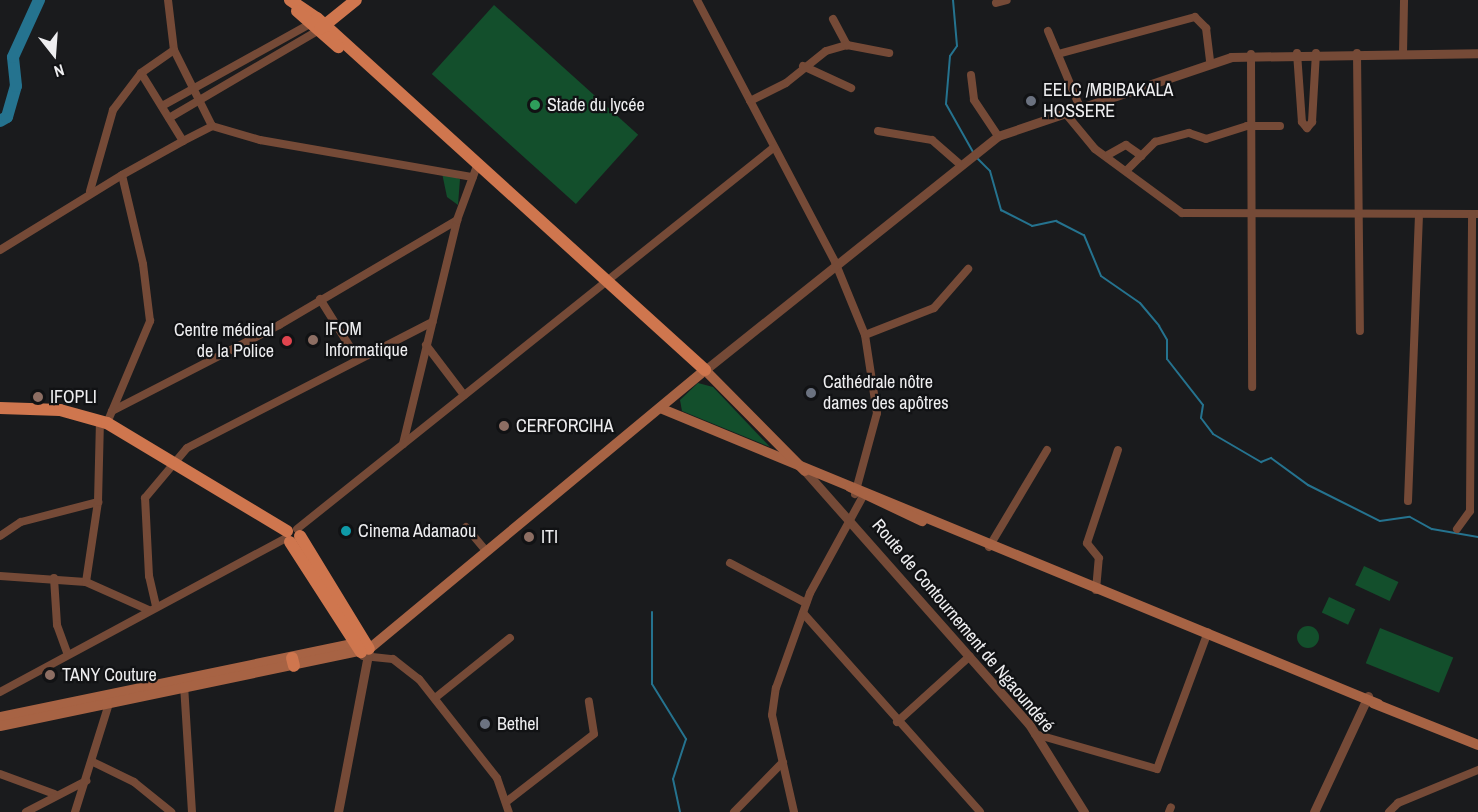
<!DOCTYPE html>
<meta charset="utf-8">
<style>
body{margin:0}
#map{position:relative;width:1478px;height:812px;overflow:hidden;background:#1a1b1d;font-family:"Archivo Narrow",sans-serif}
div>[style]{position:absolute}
.green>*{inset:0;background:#134f2c;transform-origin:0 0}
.round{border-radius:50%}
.stream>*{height:2px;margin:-1px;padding:0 1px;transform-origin:1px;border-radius:1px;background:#25738f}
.river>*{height:12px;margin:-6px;padding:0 6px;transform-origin:6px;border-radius:6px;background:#25738f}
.minor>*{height:8px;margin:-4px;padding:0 4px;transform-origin:4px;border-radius:4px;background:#754a37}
.tertiary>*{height:9px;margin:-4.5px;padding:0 4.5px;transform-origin:4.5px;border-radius:4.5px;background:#754a37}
.secondary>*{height:10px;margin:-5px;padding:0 5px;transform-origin:5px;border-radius:5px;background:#a76344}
.primary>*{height:12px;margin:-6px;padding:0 6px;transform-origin:6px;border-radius:6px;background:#cf764e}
.dots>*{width:16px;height:16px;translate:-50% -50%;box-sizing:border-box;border:3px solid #111214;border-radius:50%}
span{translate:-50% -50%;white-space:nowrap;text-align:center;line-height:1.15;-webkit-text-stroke:4.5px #111214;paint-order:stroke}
.poi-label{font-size:18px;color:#eeeef0}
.left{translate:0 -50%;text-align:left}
.right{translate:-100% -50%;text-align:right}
.street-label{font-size:18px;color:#eeeef0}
.north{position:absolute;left:24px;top:24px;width:60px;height:60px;-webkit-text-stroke:4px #111214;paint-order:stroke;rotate:163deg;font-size:16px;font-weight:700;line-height:24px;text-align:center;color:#eeeef0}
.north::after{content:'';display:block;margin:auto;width:21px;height:27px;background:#eeeef0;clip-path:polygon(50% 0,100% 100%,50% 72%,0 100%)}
</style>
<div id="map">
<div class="green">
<i style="left:494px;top:5px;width:194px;height:93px;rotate:42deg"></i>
<i style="clip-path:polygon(442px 173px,460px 179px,458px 205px,447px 197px)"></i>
<i style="clip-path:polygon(698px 383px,713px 387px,770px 447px,682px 411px,680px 400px)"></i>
<i style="left:1364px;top:566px;width:38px;height:21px;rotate:25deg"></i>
<i style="left:1329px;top:597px;width:29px;height:17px;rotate:25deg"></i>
<i class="round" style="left:1297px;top:626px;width:22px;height:22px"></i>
<i style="left:1380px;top:628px;width:79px;height:38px;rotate:22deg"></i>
</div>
<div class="stream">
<i style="left:953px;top:0;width:46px;rotate:85deg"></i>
<i style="left:957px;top:46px;width:12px;rotate:125deg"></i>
<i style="left:950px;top:56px;width:48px;rotate:94.8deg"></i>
<i style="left:946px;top:104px;width:55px;rotate:60.6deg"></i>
<i style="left:976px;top:157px;width:20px;rotate:45deg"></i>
<i style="left:990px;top:171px;width:41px;rotate:74.2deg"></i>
<i style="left:1001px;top:210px;width:35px;rotate:27deg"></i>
<i style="left:1032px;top:226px;width:25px;rotate:-12deg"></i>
<i style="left:1056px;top:221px;width:31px;rotate:27deg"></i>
<i style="left:1084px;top:235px;width:44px;rotate:67.5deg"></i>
<i style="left:1101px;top:276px;width:47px;rotate:34.7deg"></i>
<i style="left:1140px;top:303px;width:30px;rotate:50deg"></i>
<i style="left:1159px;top:326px;width:16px;rotate:60deg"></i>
<i style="left:1167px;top:340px;width:19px;rotate:90deg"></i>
<i style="left:1167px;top:359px;width:58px;rotate:52deg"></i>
<i style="left:1203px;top:405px;width:13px;rotate:99deg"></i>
<i style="left:1201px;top:418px;width:20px;rotate:53deg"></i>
<i style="left:1213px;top:434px;width:56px;rotate:30.3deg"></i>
<i style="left:1261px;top:462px;width:11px;rotate:-22deg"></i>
<i style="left:1271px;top:458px;width:46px;rotate:36.1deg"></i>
<i style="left:1308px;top:485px;width:80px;rotate:26.6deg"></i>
<i style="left:1380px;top:521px;width:30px;rotate:-8deg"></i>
<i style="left:1410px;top:517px;width:25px;rotate:29deg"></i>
<i style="left:1432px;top:529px;width:47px;rotate:9.9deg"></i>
<i style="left:652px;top:612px;width:72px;rotate:90deg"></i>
<i style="left:652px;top:684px;width:65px;rotate:58.3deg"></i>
<i style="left:686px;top:739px;width:42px;rotate:108deg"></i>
<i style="left:673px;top:779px;width:34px;rotate:78deg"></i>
</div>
<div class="river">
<i style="left:0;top:121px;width:8px;rotate:-30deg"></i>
<i style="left:7px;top:117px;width:32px;rotate:-74deg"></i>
<i style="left:16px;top:86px;width:29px;rotate:-96deg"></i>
<i style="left:13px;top:57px;width:63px;rotate:-65.5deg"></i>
</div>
<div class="minor">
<i style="left:168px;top:0;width:50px;rotate:83.2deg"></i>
<i style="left:174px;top:50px;width:85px;rotate:63.4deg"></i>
<i style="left:212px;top:126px;width:50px;rotate:16.3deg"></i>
<i style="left:260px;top:140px;width:216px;rotate:9.9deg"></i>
<i style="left:697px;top:0;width:296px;rotate:62.2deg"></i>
<i style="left:835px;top:262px;width:79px;rotate:67.7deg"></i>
<i style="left:865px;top:335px;width:79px;rotate:81.3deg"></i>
<i style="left:877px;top:413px;width:84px;rotate:105.2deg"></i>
<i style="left:996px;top:3px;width:11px;rotate:-15deg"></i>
<i style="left:833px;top:19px;width:30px;rotate:62deg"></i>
<i style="left:1048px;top:31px;width:86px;rotate:67.3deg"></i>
<i style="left:174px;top:50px;width:40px;rotate:145.1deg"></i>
<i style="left:141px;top:73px;width:80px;rotate:58.3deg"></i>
<i style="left:183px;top:141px;width:33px;rotate:-27deg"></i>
<i style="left:1297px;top:53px;width:69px;rotate:85.9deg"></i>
<i style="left:1302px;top:122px;width:8px;rotate:50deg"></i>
<i style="left:1307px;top:128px;width:8px;rotate:-50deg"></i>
<i style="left:1312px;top:122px;width:69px;rotate:-86.7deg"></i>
<i style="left:1357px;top:53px;width:278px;rotate:89.4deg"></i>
<i style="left:1058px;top:54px;width:142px;rotate:-15.1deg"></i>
<i style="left:1195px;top:17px;width:16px;rotate:45deg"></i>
<i style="left:1206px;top:28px;width:33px;rotate:83deg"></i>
<i style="left:1251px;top:54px;width:333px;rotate:89.8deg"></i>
<i style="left:1403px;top:54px;width:54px;rotate:-88.9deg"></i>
<i style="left:803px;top:66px;width:53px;rotate:24.6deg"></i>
<i style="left:971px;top:75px;width:25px;rotate:83deg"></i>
<i style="left:974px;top:100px;width:43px;rotate:56.3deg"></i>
<i style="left:750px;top:101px;width:40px;rotate:-26.6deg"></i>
<i style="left:786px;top:83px;width:51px;rotate:-38.7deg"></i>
<i style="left:826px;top:51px;width:22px;rotate:-16deg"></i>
<i style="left:847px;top:45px;width:43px;rotate:10.8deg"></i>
<i style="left:162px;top:106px;width:169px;rotate:-29deg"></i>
<i style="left:1066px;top:114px;width:45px;rotate:50.4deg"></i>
<i style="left:1095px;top:149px;width:108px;rotate:36.3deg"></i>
<i style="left:1182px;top:213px;width:296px;rotate:0.2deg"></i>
<i style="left:169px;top:118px;width:172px;rotate:-30.4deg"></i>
<i style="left:878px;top:131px;width:55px;rotate:9.5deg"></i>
<i style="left:932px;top:140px;width:35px;rotate:41deg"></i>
<i style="left:1106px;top:156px;width:23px;rotate:-29deg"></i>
<i style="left:1126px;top:145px;width:19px;rotate:35deg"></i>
<i style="left:1127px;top:170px;width:40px;rotate:-45deg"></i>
<i style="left:1155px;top:142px;width:35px;rotate:-15deg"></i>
<i style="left:1189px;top:133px;width:18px;rotate:19deg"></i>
<i style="left:1206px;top:139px;width:43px;rotate:-17.6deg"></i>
<i style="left:1247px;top:126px;width:33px"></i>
<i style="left:90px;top:191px;width:84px;rotate:-74.1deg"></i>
<i style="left:113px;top:110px;width:46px;rotate:-52.9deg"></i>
<i style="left:0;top:250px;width:143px;rotate:-31.6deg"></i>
<i style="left:320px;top:299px;width:70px;rotate:57.9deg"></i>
<i style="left:865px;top:335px;width:74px;rotate:-21.4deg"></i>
<i style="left:934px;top:308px;width:52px;rotate:-48.9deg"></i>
<i style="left:426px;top:345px;width:63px;rotate:52.8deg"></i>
<i style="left:112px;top:411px;width:188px;rotate:-27.2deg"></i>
<i style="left:279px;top:325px;width:207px;rotate:-30.5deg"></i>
<i style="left:107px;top:423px;width:111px;rotate:-67.1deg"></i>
<i style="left:150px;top:321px;width:57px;rotate:-97deg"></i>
<i style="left:143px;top:264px;width:91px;rotate:-103.3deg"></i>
<i style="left:122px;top:175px;width:70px;rotate:-29.1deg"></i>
<i style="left:403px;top:444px;width:230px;rotate:-76.4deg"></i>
<i style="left:457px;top:220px;width:58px;rotate:-69.7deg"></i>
<i style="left:1408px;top:501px;width:287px;rotate:-87.8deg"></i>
<i style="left:466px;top:527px;width:31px;rotate:50deg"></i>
<i style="left:297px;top:529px;width:610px;rotate:-38.67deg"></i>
<i style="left:1457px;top:529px;width:22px;rotate:-54deg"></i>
<i style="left:1470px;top:511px;width:297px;rotate:-89.6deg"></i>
<i style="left:0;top:536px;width:25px;rotate:-34deg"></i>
<i style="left:21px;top:522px;width:80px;rotate:-14.6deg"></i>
<i style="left:989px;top:547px;width:113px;rotate:-59.1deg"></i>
<i style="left:730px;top:563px;width:86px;rotate:27.8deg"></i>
<i style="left:0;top:576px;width:86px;rotate:4deg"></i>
<i style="left:86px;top:582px;width:69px;rotate:24deg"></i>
<i style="left:54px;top:578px;width:47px;rotate:86.3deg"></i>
<i style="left:57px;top:625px;width:30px;rotate:70deg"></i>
<i style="left:86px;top:582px;width:81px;rotate:-81.5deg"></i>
<i style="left:98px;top:502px;width:82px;rotate:-88.6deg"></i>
<i style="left:1096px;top:590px;width:32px;rotate:-85deg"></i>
<i style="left:1099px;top:558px;width:19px;rotate:-129deg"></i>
<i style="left:1087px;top:543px;width:98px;rotate:-71.6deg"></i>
<i style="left:156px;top:606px;width:31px;rotate:-103deg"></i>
<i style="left:149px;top:576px;width:78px;rotate:-92.9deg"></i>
<i style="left:145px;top:498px;width:65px;rotate:-50deg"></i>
<i style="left:187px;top:448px;width:276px;rotate:-27.2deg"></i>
<i style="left:803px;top:613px;width:266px;rotate:48.3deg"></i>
<i style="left:363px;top:656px;width:30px;rotate:6deg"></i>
<i style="left:393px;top:659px;width:33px;rotate:38deg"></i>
<i style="left:419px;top:679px;width:126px;rotate:51.8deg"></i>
<i style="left:497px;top:778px;width:36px;rotate:71deg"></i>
<i style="left:184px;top:685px;width:127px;rotate:86.4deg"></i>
<i style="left:0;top:692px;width:325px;rotate:-28.3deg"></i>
<i style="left:435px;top:698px;width:96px;rotate:-38.7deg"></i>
<i style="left:897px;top:722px;width:98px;rotate:-42.1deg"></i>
<i style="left:1035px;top:734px;width:127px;rotate:16deg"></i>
<i style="left:1157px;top:769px;width:146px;rotate:-69.6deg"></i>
<i style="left:93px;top:762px;width:46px;rotate:26deg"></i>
<i style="left:134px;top:782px;width:48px;rotate:39deg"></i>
<i style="left:0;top:774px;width:58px;rotate:20.3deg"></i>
<i style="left:506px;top:802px;width:111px;rotate:-37.7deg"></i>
<i style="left:594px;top:734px;width:33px;rotate:-99deg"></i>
<i style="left:26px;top:812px;width:68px;rotate:-27.3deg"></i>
<i style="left:75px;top:812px;width:117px;rotate:-72.6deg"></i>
<i style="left:734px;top:812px;width:70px;rotate:-45.6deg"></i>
<i style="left:794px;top:812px;width:99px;rotate:-102.8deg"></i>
<i style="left:772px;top:715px;width:27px;rotate:-82deg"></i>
<i style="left:776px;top:688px;width:101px;rotate:-70.3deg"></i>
<i style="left:810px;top:593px;width:108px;rotate:-61.3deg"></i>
<i style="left:1169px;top:812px;width:5px;rotate:-68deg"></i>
<i style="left:1389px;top:812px;width:13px;rotate:-45deg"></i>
<i style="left:1398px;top:803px;width:87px;rotate:-22.4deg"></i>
</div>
<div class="tertiary">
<i style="left:705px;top:370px;width:375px;rotate:-38.6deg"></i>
<i style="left:998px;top:136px;width:246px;rotate:-18.7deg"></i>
<i style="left:1231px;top:57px;width:247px;rotate:-0.9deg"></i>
<i style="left:805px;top:471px;width:338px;rotate:48.5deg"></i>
<i style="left:1029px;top:724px;width:104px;rotate:58deg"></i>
<i style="left:338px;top:812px;width:166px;rotate:-79.2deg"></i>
<i style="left:1314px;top:812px;width:128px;rotate:-65deg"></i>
</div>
<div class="secondary">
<i style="left:660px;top:408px;width:777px;rotate:22.4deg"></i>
<i style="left:850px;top:487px;width:80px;rotate:25.3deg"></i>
<i style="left:1373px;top:703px;width:113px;rotate:21.8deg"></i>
<i style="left:0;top:717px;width:371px;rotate:-11.7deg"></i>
<i style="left:0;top:726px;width:377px;rotate:-11.8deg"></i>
<i style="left:369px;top:649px;width:437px;rotate:-39.7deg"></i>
<i style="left:705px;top:370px;width:142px;rotate:45.3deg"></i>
</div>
<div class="primary">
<i style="left:290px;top:0;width:32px;rotate:34deg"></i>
<i style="left:317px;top:18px;width:524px;rotate:42.21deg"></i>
<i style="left:297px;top:11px;width:55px;rotate:41.3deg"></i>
<i style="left:320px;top:29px;width:46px;rotate:-38.9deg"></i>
<i style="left:0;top:408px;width:60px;rotate:1.9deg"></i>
<i style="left:60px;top:410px;width:49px;rotate:15.5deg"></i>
<i style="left:107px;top:423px;width:210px;rotate:31deg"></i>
<i style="left:300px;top:536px;width:132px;rotate:58.6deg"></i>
<i style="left:290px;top:542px;width:131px;rotate:57.2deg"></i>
<i style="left:292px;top:658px;width:8px;rotate:76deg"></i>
</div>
<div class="dots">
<i style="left:1031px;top:101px;background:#6b7280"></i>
<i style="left:535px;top:105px;background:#2e9e5b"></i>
<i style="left:313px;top:340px;background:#8d6e63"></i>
<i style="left:287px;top:341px;background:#e0444e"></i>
<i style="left:811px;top:393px;background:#6b7280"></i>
<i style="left:38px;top:397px;background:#8d6e63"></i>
<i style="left:504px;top:426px;background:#8d6e63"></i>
<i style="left:346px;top:531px;background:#0f9aa8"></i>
<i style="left:529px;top:537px;background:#8d6e63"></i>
<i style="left:50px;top:675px;background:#8d6e63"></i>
<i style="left:485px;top:724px;background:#6b7280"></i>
</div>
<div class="poi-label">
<span class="left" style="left:1043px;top:101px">EELC /MBIBAKALA<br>HOSSERE</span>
<span class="left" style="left:547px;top:105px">Stade du lycée</span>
<span class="left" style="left:325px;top:340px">IFOM<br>Informatique</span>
<span class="right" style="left:274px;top:341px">Centre médical<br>de la Police</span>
<span class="left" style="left:823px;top:393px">Cathédrale nôtre<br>dames des apôtres</span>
<span class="left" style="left:50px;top:397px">IFOPLI</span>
<span class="left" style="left:516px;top:426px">CERFORCIHA</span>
<span class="left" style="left:358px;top:531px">Cinema Adamaou</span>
<span class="left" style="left:541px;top:537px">ITI</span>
<span class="left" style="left:62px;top:675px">TANY Couture</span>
<span class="left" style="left:497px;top:724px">Bethel</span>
</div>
<div class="street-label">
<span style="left:963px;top:626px;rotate:50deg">Route de Contournement de Ngaoundéré</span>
</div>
<div class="north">N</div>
</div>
